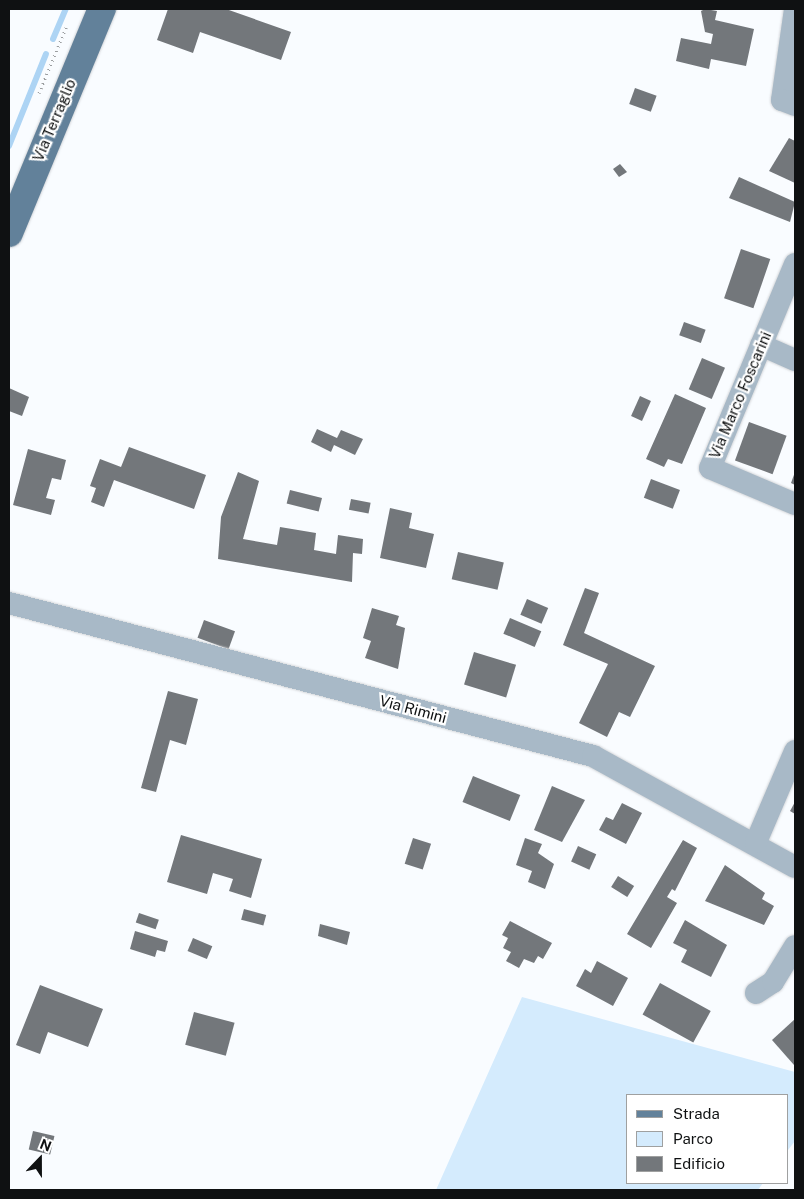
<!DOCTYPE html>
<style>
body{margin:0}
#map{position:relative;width:804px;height:1199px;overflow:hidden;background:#f9fcff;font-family:"Public Sans",sans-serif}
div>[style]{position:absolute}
.green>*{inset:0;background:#d4ebfd}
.stream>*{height:6px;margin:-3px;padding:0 3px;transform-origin:3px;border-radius:3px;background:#add4f4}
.building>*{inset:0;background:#73777b;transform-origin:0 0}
.path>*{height:3px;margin-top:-1.5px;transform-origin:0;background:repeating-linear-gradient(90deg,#9b9ea0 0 1px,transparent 0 5px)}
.roads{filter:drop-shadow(0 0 1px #d4d6d9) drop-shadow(0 0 1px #d4d6d9)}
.minor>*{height:22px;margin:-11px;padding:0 11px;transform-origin:11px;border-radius:11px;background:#a8b9c7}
.primary>*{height:28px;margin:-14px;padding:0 14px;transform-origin:14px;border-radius:14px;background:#62819a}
span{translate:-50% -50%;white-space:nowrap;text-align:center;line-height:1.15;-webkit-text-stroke:4.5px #fff;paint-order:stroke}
.street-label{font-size:15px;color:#0f1112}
.frame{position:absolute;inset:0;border:10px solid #0f1112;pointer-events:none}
.legend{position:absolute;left:626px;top:1094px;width:162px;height:90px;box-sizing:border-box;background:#fff;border:1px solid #9fa0a0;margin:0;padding:6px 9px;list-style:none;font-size:15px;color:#0f1112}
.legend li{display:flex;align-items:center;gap:10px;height:25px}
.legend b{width:25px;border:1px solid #9fa0a0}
.north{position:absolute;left:15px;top:1134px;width:50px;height:50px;-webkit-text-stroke:4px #fff;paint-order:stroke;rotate:22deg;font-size:14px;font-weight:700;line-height:20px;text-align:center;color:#0f1112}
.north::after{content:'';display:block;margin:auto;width:18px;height:22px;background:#0f1112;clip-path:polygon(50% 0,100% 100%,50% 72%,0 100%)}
</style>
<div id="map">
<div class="green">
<i style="clip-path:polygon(522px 997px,795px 1072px,795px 1141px,788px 1150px,788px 1095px,628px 1095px,628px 1183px,763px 1183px,758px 1190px,436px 1190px)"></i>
</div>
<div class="stream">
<i style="left:53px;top:39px;width:33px;rotate:-67deg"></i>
<i style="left:9px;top:146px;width:99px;rotate:-68.1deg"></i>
</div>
<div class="building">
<i style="clip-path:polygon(168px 9px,226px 9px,291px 32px,281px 60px,200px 32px,193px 53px,157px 40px)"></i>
<i style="clip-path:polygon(705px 9px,717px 11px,715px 20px,754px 29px,746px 66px,711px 59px,709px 69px,676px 61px,681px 38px,711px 44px,713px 34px,705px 32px,701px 11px)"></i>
<i style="left:635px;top:88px;width:23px;height:17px;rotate:20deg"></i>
<i style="clip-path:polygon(789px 138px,795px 141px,795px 183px,769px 171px)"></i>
<i style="clip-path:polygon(620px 164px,627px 172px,619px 177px,613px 169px)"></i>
<i style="clip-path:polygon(739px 177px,795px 202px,790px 222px,729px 198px)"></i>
<i style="left:741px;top:249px;width:31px;height:52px;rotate:19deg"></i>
<i style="left:684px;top:322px;width:23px;height:14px;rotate:20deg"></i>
<i style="left:702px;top:358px;width:25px;height:34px;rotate:23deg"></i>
<i style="clip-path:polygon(9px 388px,29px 397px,22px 416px,9px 411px)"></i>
<i style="clip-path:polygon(675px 394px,706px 408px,682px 464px,668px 459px,664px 467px,646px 459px)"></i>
<i style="left:640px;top:396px;width:12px;height:22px;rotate:24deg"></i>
<i style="left:749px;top:422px;width:40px;height:41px;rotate:20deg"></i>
<i style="clip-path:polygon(317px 429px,337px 438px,341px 430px,363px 439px,355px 455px,334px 445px,331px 452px,311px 442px)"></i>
<i style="clip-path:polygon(129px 447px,206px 475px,194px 509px,114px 480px,104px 507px,91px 502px,96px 488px,90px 486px,100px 459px,121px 467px)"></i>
<i style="clip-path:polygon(28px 449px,66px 460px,61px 480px,52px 478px,46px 498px,55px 500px,51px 515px,13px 505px)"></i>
<i style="clip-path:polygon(238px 472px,259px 481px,243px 539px,277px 545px,280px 527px,316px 533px,314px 550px,336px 554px,338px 535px,363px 539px,362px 554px,353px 553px,352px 582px,218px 559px,221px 517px)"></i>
<i style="clip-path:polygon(795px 472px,795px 485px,791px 483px)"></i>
<i style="left:651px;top:479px;width:31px;height:20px;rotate:21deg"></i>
<i style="left:290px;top:490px;width:33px;height:14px;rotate:14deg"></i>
<i style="left:351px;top:499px;width:20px;height:11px;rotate:11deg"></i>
<i style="clip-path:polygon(390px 508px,412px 513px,409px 528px,434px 534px,426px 568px,380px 558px)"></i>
<i style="left:458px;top:552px;width:47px;height:28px;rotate:13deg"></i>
<i style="clip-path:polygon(585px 588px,599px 593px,584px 633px,655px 666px,630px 717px,619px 712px,607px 737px,579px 723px,608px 664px,563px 645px)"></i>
<i style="left:527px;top:599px;width:23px;height:17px;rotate:23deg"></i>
<i style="clip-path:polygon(372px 608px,399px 616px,396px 625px,405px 628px,398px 669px,365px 658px,371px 641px,363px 638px)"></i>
<i style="left:510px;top:618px;width:34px;height:17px;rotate:23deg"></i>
<i style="left:204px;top:620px;width:33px;height:19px;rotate:20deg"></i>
<i style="left:474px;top:652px;width:44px;height:34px;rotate:17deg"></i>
<i style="clip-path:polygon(168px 691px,198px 699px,186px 745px,170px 740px,156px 792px,141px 788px)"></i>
<i style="left:473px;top:776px;width:51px;height:28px;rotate:22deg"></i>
<i style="clip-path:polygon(552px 786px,585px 800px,562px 842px,534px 830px)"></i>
<i style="clip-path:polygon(795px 802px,795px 814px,790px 811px)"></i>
<i style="clip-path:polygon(622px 803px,642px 813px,626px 844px,599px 830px,606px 817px,613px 820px)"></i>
<i style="clip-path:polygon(181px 835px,262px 859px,251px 898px,229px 891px,233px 879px,213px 873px,207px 894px,167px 882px)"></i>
<i style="left:413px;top:838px;width:19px;height:27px;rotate:18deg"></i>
<i style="clip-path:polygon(525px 838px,542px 844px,538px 853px,554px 864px,545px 889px,528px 882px,532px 871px,516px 865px)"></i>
<i style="clip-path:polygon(683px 840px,697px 848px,675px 891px,672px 889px,667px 897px,677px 903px,651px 948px,627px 934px)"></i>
<i style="left:578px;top:846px;width:20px;height:17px;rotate:24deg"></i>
<i style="clip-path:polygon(725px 865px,765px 893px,762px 899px,774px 906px,764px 925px,705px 901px)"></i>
<i style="left:618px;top:876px;width:19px;height:13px;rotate:32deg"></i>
<i style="left:244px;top:909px;width:23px;height:11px;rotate:15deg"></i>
<i style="left:139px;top:913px;width:21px;height:10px;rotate:19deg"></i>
<i style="clip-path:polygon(685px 920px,727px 945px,711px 977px,681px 962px,687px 950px,673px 943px)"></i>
<i style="clip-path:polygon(510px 921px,552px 943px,543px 959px,538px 956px,534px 963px,524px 959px,519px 968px,506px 961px,511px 952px,503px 948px,508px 938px,502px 935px)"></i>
<i style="clip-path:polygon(320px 924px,350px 932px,347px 945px,318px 936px)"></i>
<i style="clip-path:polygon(135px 931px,168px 941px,165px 952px,157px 950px,155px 957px,130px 949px)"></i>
<i style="left:193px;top:938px;width:21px;height:14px;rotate:23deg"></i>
<i style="clip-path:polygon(597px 961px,628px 978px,613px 1006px,576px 986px,585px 969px,591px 973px)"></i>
<i style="left:660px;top:983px;width:58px;height:36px;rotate:29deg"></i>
<i style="clip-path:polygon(40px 985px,103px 1009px,88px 1047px,48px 1032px,40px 1054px,16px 1045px)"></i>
<i style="left:194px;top:1012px;width:42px;height:34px;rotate:15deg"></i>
<i style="clip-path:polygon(795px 1019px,795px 1063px,794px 1065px,772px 1040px)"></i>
<i style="left:33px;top:1131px;width:22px;height:19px;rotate:13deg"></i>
</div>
<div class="path">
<i style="left:39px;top:93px;width:74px;rotate:-67.6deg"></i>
</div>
<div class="roads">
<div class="minor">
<i style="left:795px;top:9px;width:92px;rotate:98.1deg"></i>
<i style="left:782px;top:100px;width:14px;rotate:21deg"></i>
<i style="left:795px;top:264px;width:221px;rotate:112.6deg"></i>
<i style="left:710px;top:468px;width:92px;rotate:23deg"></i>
<i style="left:761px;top:345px;width:37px;rotate:24deg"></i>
<i style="left:9px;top:603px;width:604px;rotate:14.68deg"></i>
<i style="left:593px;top:756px;width:230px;rotate:28.8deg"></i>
<i style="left:756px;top:842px;width:99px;rotate:-66.8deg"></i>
<i style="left:756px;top:993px;width:20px;rotate:-33deg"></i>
<i style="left:773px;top:982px;width:42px;rotate:-58.6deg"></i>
</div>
<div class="primary">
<i style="left:9px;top:233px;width:243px;rotate:-67.5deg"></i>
</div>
</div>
<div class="street-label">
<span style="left:54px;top:120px;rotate:-67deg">Via Terraglio</span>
<span style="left:740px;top:395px;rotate:-67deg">Via Marco Foscarini</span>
<span style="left:413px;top:709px;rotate:15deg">Via Rimini</span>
</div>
<div class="frame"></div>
<ul class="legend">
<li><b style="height:6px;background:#62819a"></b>Strada</li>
<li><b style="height:14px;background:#d4ebfd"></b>Parco</li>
<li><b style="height:14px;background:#73777b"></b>Edificio</li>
</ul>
<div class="north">N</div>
</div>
